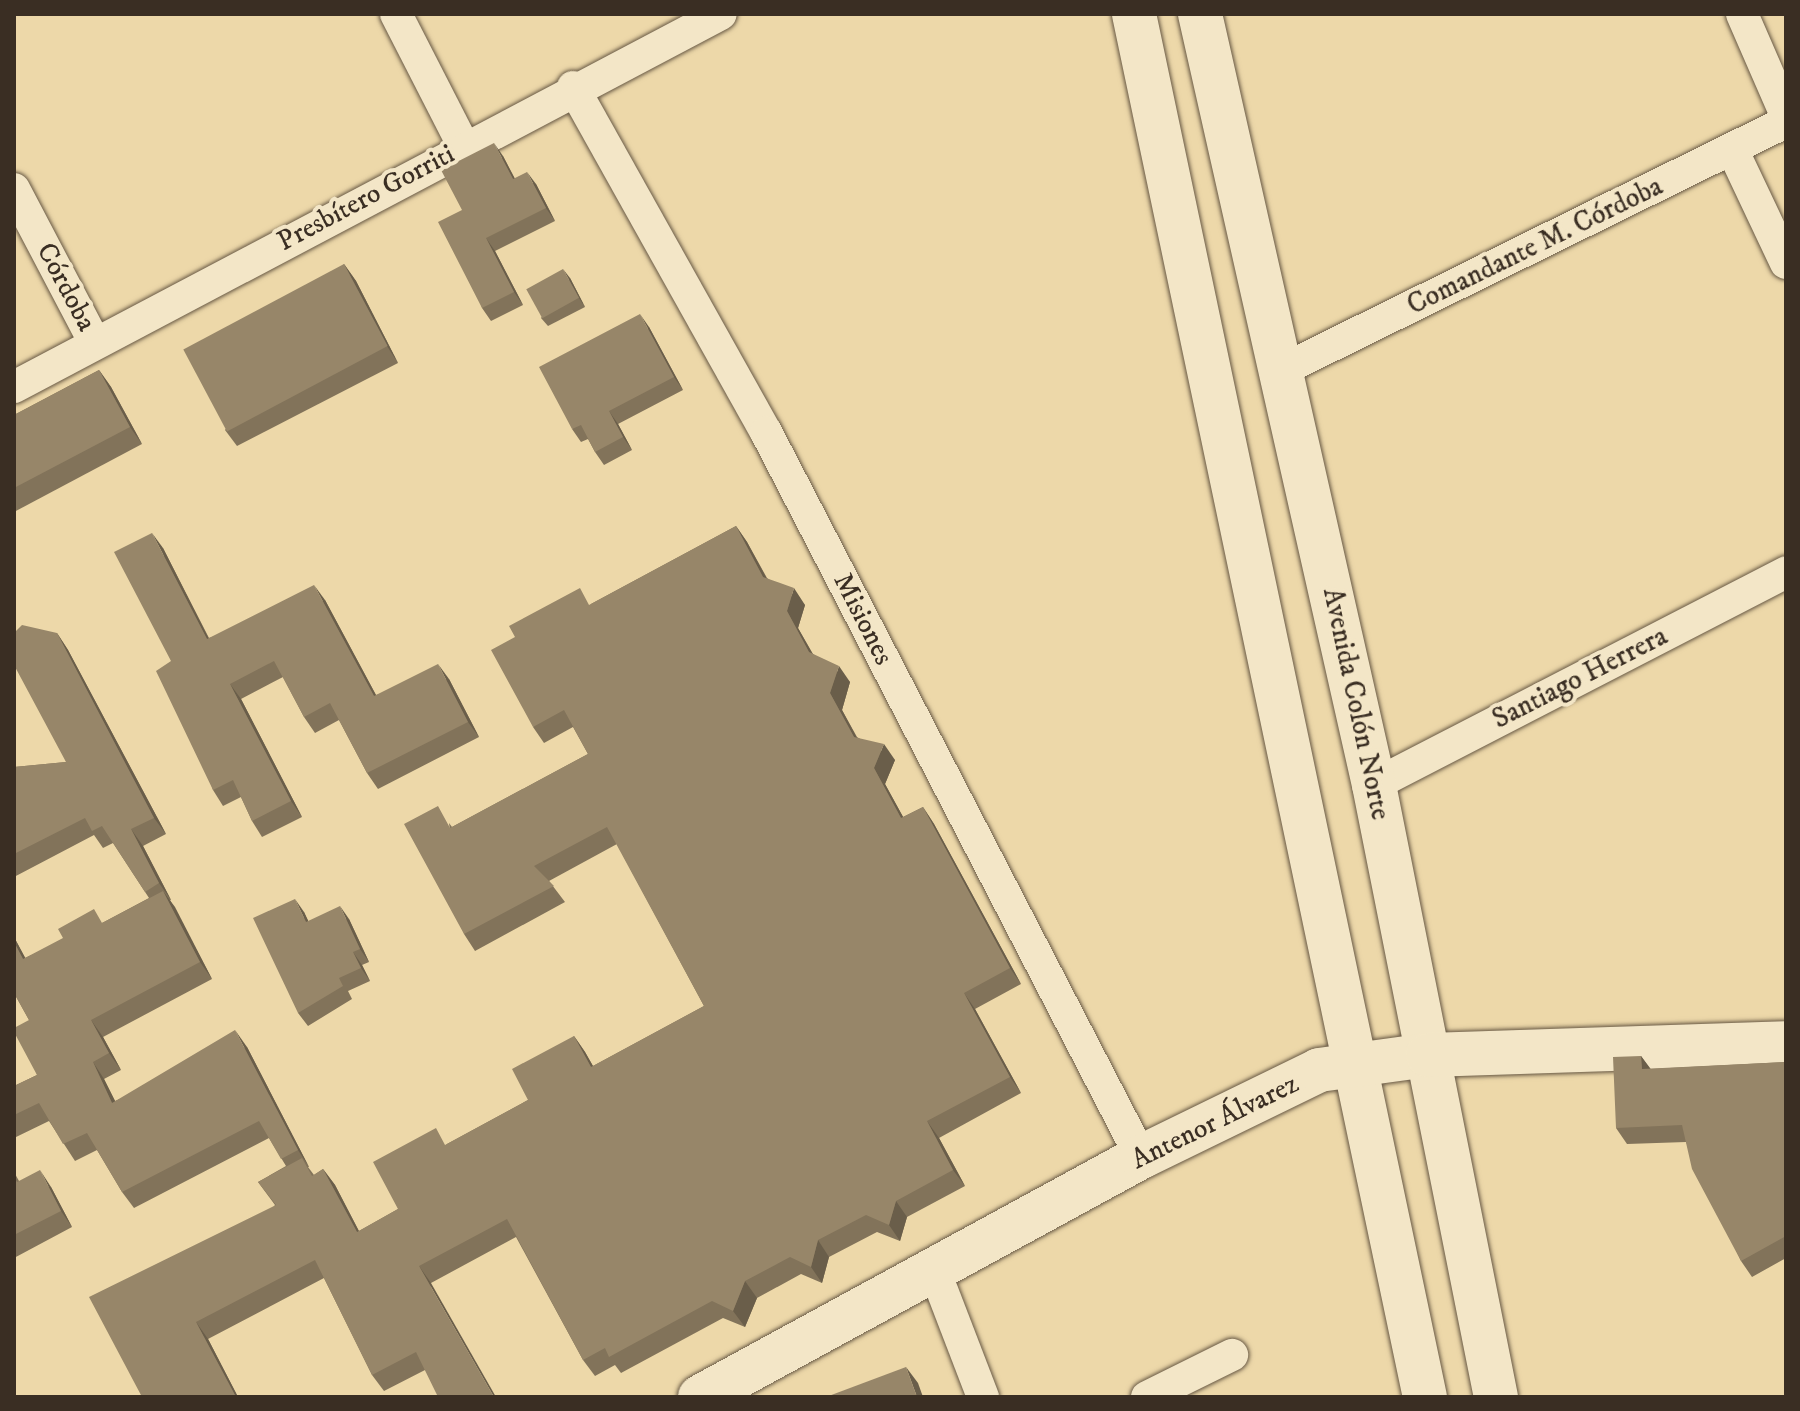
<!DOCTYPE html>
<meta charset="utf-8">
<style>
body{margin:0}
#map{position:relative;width:1800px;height:1411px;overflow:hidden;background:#edd8a9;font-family:"IM FELL DW Pica",serif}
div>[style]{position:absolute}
.roads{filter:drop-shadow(0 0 2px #675844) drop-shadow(0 0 2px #675844)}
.street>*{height:32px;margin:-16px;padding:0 16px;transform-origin:16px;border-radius:16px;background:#f3e6c7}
.secondary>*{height:44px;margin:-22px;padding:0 22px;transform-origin:22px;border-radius:22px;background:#f3e6c7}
.wall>*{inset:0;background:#82735a}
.shaded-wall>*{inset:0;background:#6a5e4a}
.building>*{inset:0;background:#978669;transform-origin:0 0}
span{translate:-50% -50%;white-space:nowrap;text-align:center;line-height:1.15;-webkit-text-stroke:8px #f3e6c7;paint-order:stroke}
.street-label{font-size:28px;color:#3a2e23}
.frame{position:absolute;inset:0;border:16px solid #3a2e23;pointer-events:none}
</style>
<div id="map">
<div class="roads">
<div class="street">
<i style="left:396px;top:14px;width:147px;rotate:62.9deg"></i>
<i style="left:1742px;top:14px;width:110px;rotate:66.5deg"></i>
<i style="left:573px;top:87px;width:395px;rotate:60.8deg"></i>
<i style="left:766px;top:432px;width:816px;rotate:62.65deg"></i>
<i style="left:1732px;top:149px;width:126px;rotate:64.7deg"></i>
<i style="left:14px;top:189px;width:174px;rotate:62.3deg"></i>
<i style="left:1284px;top:369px;width:559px;rotate:-26.2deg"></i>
<i style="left:14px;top:387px;width:799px;rotate:-27.82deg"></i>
<i style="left:1374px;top:785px;width:464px;rotate:-27.3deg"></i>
<i style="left:935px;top:1272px;width:134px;rotate:69deg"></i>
<i style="left:1147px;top:1397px;width:95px;rotate:-26.3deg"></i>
</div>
<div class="secondary">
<i style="left:1134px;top:14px;width:1413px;rotate:78.12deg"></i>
<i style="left:1200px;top:14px;width:790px;rotate:77.28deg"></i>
<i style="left:1374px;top:785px;width:624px;rotate:78.73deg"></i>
<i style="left:700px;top:1397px;width:502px;rotate:-28.56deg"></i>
<i style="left:1141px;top:1157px;width:198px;rotate:-26deg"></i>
<i style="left:1319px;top:1070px;width:110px;rotate:-7.8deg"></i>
<i style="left:1428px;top:1055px;width:358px;rotate:-1.9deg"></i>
</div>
</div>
<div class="wall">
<i style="clip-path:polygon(503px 156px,514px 178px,536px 184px,555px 221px,495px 251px,523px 305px,491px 321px,482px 308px,462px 210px)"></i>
<i style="clip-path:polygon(344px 264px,356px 281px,398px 363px,237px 446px,225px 430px)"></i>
<i style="clip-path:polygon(570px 278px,585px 307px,548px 326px,541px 318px)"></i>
<i style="clip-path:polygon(649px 327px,683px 390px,618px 424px,632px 450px,604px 465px,595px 452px,588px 439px,581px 442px,572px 429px)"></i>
<i style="clip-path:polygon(99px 370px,111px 387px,142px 444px,14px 512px,14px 415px)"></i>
<i style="clip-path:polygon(736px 526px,747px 542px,767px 578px,805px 605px,798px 628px,813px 654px,850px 682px,842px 710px,857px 737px,895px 760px,885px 784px,903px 817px,923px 807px,934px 824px,1021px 984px,975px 1009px,1021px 1093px,939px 1138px,965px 1186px,907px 1217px,900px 1241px,877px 1232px,829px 1257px,822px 1283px,801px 1274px,757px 1298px,745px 1327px,723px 1318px,621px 1373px,615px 1365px,595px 1376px,583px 1360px,516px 1237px,431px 1283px,425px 1370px,384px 1391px,372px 1375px,324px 1278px,208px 1339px,238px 1397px,142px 1397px,275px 1205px,258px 1182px,286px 1166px,269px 1138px,134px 1208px,122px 1192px,97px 1150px,75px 1161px,49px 1121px,14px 1138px,14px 1086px,37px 1075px,29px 1020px,14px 993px,14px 937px,25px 958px,104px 922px,149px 898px,113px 843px,103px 848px,94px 835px,14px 877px,14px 767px,66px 762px,57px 633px,68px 650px,166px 834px,143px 846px,171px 900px,170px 900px,212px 979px,103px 1037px,121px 1070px,104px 1079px,115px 1101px,247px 1047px,309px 1167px,308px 1167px,314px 1175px,323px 1169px,335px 1185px,359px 1231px,398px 1209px,447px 1144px,528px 1100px,574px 1036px,585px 1052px,593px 1066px,704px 1006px,617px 844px,549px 881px,565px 902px,475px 951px,464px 934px,449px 823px,452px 827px,588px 754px,573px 727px,544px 743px,533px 727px,591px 604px)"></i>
<i style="clip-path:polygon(163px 548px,209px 638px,325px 600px,376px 695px,449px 679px,479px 737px,378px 789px,367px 773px,339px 720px,315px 733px,304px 717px,283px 677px,241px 699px,302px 817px,262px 837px,252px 821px,241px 797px,223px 806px,213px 790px,171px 661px)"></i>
<i style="clip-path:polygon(304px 912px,308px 921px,349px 919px,369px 962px,362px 965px,370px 981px,348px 991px,352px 999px,308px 1026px,298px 1013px)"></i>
<i style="clip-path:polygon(1641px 1056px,1650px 1069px,1786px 1062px,1786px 1258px,1752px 1277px,1741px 1261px,1686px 1142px,1627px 1144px,1616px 1128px)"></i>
<i style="clip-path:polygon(14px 1172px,19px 1181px,51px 1187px,72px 1227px,14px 1258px)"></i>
</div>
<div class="shaded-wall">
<i style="clip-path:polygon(494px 143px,503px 156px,522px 192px,513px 179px)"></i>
<i style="clip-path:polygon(527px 172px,536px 184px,555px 221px,546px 208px)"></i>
<i style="clip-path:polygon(486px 238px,495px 251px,523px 305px,514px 292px)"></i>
<i style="clip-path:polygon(344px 264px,356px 281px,398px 363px,387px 346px)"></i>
<i style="clip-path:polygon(563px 269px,570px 278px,585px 307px,579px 298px)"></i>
<i style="clip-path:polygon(640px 314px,649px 327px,683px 390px,674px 377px)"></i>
<i style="clip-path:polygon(99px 370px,111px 387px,142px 444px,130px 427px)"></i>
<i style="clip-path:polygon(609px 411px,618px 424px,632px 450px,623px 437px)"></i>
<i style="clip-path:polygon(736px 526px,747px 542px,775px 594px,763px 577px)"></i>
<i style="clip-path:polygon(152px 533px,163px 548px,217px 655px,207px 639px)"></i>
<i style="clip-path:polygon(314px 585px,325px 600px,385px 712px,374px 696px)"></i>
<i style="clip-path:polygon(794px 588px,805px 605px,798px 628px,821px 669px,809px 652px,787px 611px)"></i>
<i style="clip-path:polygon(57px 633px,68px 650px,166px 834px,154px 818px)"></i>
<i style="clip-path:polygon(438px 664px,449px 679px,479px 737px,468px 722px)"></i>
<i style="clip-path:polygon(839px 666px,850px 682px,842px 710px,865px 753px,854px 737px,830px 693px)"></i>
<i style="clip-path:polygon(230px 684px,241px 699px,302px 817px,291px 801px)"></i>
<i style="clip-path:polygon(884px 744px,895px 760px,885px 784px,913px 835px,901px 818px,874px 768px)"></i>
<i style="clip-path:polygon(923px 807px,934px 824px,1021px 984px,1010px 968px)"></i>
<i style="clip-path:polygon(131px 829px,143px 846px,171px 900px,159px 883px)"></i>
<i style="clip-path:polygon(163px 891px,175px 907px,212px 979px,200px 962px)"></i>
<i style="clip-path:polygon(295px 899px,304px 912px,315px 935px,306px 922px)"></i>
<i style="clip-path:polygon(340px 906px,349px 919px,369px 962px,360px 949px)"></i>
<i style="clip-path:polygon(14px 937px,35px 976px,23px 959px,14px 942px)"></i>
<i style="clip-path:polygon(353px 952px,362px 965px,370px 981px,361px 968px)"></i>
<i style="clip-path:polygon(964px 993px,975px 1009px,1021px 1093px,1010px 1077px)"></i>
<i style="clip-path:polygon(91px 1020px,103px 1037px,121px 1070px,109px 1053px)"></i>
<i style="clip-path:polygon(235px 1030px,247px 1047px,309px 1167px,298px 1150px)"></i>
<i style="clip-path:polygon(574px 1036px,585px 1052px,603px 1084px,591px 1067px)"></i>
<i style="clip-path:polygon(1641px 1056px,1653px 1072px,1642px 1069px)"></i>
<i style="clip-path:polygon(93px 1062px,104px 1079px,124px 1119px,112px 1103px)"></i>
<i style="clip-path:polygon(927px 1121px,939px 1138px,965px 1186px,953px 1170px)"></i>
<i style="clip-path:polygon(323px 1169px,335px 1185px,368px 1249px,357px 1232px)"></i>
<i style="clip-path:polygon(40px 1170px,51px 1187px,72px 1227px,61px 1211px)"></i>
<i style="clip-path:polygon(896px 1201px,907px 1217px,900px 1241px,889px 1225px)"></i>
<i style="clip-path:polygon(818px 1240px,829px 1257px,822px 1283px,811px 1267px)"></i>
<i style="clip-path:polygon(419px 1266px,431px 1283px,496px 1397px,494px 1397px)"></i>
<i style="clip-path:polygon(745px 1281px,757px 1298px,745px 1327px,733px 1311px)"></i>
<i style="clip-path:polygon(196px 1322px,208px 1339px,238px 1397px,236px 1397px)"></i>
<i style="clip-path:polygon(906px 1367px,918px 1383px,923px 1397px,917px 1397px)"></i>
</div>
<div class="building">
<i style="clip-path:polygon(494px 143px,513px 179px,527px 172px,546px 208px,486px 238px,514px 292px,482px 308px,438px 222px,462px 210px,441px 170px)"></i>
<i style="left:344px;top:264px;width:93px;height:182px;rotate:62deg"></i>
<i style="left:563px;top:269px;width:33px;height:42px;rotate:61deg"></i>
<i style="clip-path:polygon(640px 314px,674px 377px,609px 411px,623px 437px,595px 452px,581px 425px,572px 429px,539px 367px)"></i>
<i style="clip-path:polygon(99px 370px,130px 427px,14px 488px,14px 415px)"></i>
<i style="clip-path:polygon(736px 526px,763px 577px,794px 588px,787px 611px,809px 652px,839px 666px,830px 693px,854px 737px,884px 744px,874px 768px,901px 818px,923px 807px,1010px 968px,964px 993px,1010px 1077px,927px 1121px,953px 1170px,896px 1201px,889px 1225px,866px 1215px,818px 1240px,811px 1267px,790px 1257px,745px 1281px,733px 1311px,712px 1301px,609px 1357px,605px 1348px,583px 1360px,507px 1219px,419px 1266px,494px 1397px,438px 1397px,416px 1352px,372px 1375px,315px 1260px,196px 1322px,236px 1397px,142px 1397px,89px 1297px,276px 1205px,258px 1182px,302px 1158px,312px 1176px,323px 1169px,357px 1232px,398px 1209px,373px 1162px,436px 1128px,445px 1145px,528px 1100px,512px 1069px,574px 1036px,591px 1067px,704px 1006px,607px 827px,534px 866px,554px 886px,464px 934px,404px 824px,438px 806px,450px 828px,588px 754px,564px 710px,533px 727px,491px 650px,515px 637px,509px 626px,580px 588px,589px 605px)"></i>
<i style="clip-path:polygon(152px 533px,207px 639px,314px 585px,374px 696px,438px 664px,468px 722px,367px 773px,330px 703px,304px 717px,274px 661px,230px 684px,291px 801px,252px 821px,233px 780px,213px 790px,156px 671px,171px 661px,114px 552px)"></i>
<i style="clip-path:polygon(22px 625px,57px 633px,154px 818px,131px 829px,159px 883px,145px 892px,102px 826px,92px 831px,85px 818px,14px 854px,14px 767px,66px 762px,14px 665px,14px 633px)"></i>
<i style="clip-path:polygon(163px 891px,200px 962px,91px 1020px,109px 1053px,93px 1062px,112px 1103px,235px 1030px,298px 1150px,281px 1159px,259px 1121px,122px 1192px,87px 1133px,63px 1144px,39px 1103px,14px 1115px,14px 1086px,37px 1075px,14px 1032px,14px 1028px,29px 1020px,14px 993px,14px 942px,23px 959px,63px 938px,58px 929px,94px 909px,102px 923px)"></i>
<i style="clip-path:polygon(295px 899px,306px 922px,340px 906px,360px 949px,353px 952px,361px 968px,339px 978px,343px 986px,298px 1013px,253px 918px)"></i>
<i style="clip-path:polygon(1641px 1056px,1642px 1069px,1786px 1062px,1786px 1236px,1741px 1261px,1692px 1169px,1682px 1125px,1616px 1128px,1613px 1057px)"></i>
<i style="clip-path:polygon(40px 1170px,61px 1211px,14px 1235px,14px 1177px,17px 1182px)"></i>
<i style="clip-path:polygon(906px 1367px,917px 1397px,826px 1397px)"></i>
</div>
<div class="street-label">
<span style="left:366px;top:198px;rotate:-28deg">Presbítero Gorriti</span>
<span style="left:1535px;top:246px;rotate:-26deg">Comandante M. Córdoba</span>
<span style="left:66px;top:287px;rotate:62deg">Córdoba</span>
<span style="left:863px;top:619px;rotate:63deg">Misiones</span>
<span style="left:1580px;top:678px;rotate:-27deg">Santiago Herrera</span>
<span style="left:1356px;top:704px;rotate:78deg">Avenida Colón Norte</span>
<span style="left:1215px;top:1122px;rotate:-26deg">Antenor Álvarez</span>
</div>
<div class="frame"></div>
</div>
